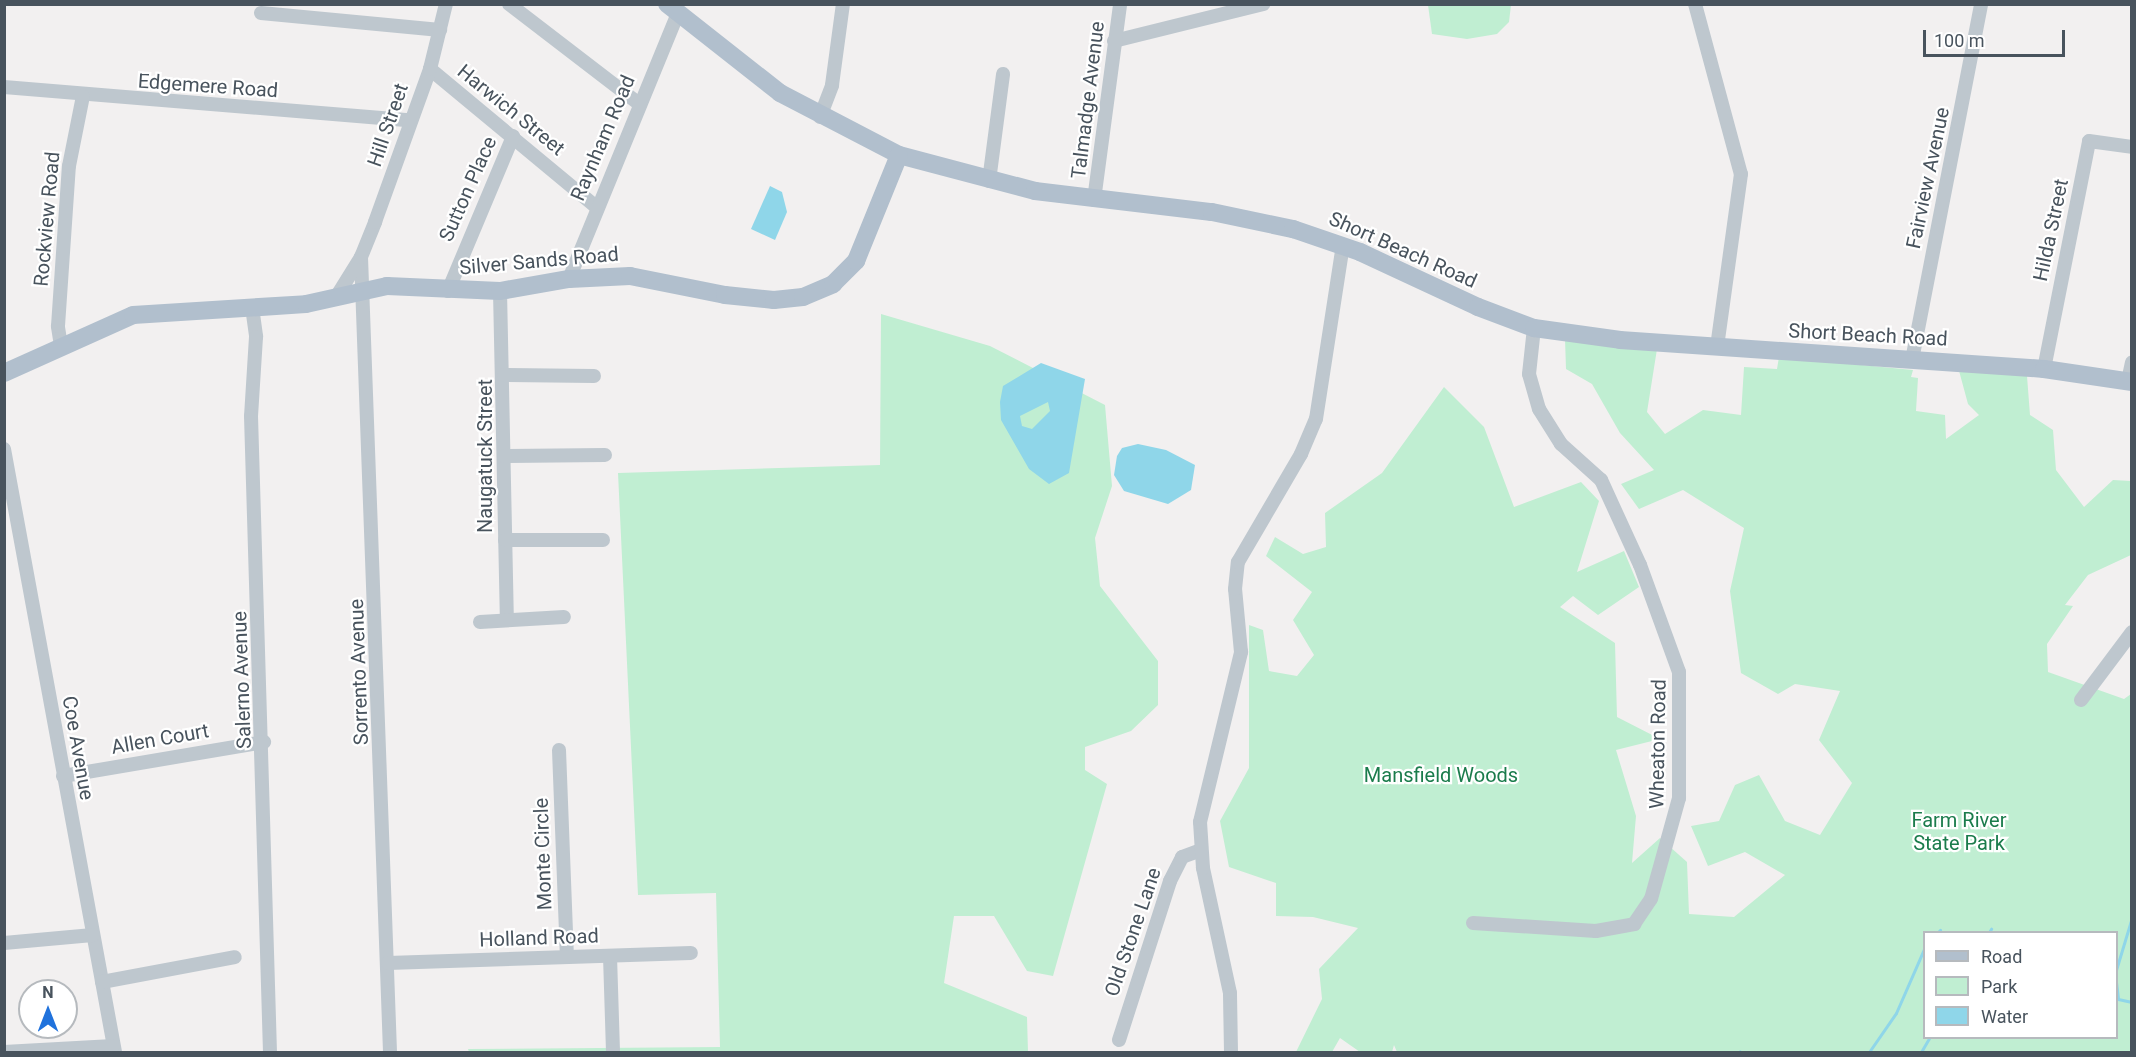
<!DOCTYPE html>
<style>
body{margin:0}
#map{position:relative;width:2136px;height:1057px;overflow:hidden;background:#f2f0f0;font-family:Roboto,sans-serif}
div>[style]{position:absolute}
.green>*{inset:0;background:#c0eed2}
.water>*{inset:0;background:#8fd6e9}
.stream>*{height:3px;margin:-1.5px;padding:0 1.5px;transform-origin:1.5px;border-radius:1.5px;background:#8fd6e9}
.minor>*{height:14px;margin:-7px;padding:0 7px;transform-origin:7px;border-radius:7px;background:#bec7ce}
.major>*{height:18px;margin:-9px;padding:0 9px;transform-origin:9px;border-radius:9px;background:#b1bfcd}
span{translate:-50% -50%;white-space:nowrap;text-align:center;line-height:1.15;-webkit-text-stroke:4.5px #fff;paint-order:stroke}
.street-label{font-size:20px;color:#48535d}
.park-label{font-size:20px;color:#1b7c4c}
.frame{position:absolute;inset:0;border:6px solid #48535d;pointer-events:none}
.legend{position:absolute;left:1923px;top:931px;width:195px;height:108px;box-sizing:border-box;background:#fff;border:2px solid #b6babe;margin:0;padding:8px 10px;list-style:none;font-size:18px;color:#48535d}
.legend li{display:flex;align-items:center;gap:12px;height:30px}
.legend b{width:30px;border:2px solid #b6babe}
.north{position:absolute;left:18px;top:979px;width:60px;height:60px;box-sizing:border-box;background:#fff;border:2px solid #b6babe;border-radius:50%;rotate:0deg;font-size:16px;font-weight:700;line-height:24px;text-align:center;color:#48535d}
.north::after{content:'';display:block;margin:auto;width:21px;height:27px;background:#2072dc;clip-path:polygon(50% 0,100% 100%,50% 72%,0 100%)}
.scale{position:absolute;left:1923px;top:30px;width:142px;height:27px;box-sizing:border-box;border:3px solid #48535d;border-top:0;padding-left:8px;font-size:18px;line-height:21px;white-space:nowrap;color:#48535d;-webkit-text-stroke:4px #fff;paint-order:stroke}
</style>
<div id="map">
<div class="green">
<i style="clip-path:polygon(1428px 5px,1428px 4px,1511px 5px,1509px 22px,1497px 34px,1467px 39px,1432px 34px)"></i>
<i style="clip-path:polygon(881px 314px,990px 346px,1105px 405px,1112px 486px,1095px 538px,1100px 586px,1158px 661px,1158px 705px,1131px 731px,1085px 747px,1085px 770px,1107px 784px,1053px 976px,1027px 971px,994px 916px,954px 916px,944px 983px,1027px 1017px,1028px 1052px,469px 1052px,468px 1049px,720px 1047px,716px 893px,638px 895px,618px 473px,880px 465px)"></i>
<i style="clip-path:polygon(evenodd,1565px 339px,1657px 349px,1647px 412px,1665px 434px,1703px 410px,1741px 415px,1744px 367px,1777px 369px,1779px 357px,1913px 370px,1911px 377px,1918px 378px,1916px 411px,1945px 415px,1946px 439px,1979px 415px,1968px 404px,1958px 367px,2027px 376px,2030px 415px,2053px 430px,2056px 470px,2084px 507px,2113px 480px,2131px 481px,2131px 555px,2088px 575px,2065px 605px,2073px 606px,2047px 644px,2048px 672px,2124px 699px,2131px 694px,2131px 1052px,1397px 1052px,1394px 1045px,1392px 1052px,1360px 1052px,1340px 1038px,1332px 1052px,1296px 1052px,1322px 999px,1319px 969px,1358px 928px,1313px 917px,1276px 916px,1276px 883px,1229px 867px,1220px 821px,1249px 768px,1249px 625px,1263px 630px,1269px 671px,1297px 676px,1314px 655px,1293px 620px,1312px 592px,1266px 556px,1275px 537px,1303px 554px,1326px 547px,1325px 513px,1382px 473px,1444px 387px,1484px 427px,1514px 507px,1581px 482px,1599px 501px,1577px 572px,1624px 551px,1639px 587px,1598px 615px,1573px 596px,1560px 607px,1615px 643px,1617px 717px,1660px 739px,1616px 750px,1636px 816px,1632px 863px,1660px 838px,1687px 862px,1689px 914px,1734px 917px,1785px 875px,1745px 852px,1708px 866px,1691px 826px,1719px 821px,1735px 785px,1759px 775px,1785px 821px,1820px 835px,1852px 783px,1819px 740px,1840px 691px,1795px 684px,1778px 694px,1741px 673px,1730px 591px,1744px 528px,1683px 490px,1639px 509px,1621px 484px,1654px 470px,1620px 433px,1592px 384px,1566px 369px,1565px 339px,1924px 932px,2116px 932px,2116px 1038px,1924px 1038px,1924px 932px)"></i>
</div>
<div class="water">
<i style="clip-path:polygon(770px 186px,782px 192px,787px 212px,775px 240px,751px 229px)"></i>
<i style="clip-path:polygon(evenodd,1041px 363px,1085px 379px,1069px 473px,1049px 484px,1029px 469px,1001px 420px,1000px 402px,1003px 386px,1041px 363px,1048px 402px,1050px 411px,1032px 429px,1022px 426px,1020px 416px,1048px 402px)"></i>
<i style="clip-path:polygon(1138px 444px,1166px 450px,1195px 465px,1191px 490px,1168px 504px,1124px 491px,1114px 475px,1117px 456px,1122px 448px)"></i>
</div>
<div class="stream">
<i style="left:1938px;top:932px;width:3px;rotate:-45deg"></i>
<i style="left:1989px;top:932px;width:4px;rotate:-56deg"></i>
<i style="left:2116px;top:970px;width:55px;rotate:-73.2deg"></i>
<i style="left:2116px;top:982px;width:17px;rotate:83deg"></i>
<i style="left:2118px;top:999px;width:14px;rotate:12deg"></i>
<i style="left:1739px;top:1052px;width:1px;rotate:-45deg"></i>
<i style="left:1869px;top:1052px;width:47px;rotate:-55.3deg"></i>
<i style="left:1896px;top:1013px;width:70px;rotate:-66.4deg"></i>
<i style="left:1921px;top:1052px;width:16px;rotate:-60deg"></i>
</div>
<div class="minor">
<i style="left:509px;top:4px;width:163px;rotate:37.5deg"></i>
<i style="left:1695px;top:4px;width:176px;rotate:74.9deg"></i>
<i style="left:1741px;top:174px;width:175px;rotate:97.9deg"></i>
<i style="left:261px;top:13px;width:180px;rotate:5.4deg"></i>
<i style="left:1114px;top:41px;width:154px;rotate:-13.9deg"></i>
<i style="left:430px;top:69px;width:214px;rotate:39.7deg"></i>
<i style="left:4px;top:87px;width:406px;rotate:4.7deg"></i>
<i style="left:820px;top:117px;width:34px;rotate:-69deg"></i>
<i style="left:832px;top:85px;width:82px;rotate:-82.3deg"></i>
<i style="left:989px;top:181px;width:108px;rotate:-82.5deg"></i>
<i style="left:1094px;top:200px;width:198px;rotate:-82.4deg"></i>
<i style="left:361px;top:257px;width:796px;rotate:87.91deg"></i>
<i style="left:569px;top:279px;width:287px;rotate:-67.7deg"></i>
<i style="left:448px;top:291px;width:168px;rotate:-67.2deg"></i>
<i style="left:500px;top:291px;width:329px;rotate:88.8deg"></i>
<i style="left:335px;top:299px;width:49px;rotate:-58.2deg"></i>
<i style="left:361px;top:257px;width:38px;rotate:-68deg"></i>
<i style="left:375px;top:222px;width:163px;rotate:-70.2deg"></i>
<i style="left:430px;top:69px;width:67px;rotate:-76.2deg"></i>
<i style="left:252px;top:307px;width:30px;rotate:82deg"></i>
<i style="left:256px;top:337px;width:79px;rotate:93.6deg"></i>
<i style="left:251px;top:416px;width:636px;rotate:88.29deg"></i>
<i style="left:61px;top:346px;width:20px;rotate:-99deg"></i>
<i style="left:58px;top:326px;width:160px;rotate:-86.1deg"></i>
<i style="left:69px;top:166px;width:71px;rotate:-78.7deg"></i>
<i style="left:1912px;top:360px;width:363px;rotate:-79deg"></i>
<i style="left:2044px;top:369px;width:232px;rotate:-78.8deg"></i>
<i style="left:2089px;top:141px;width:43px;rotate:7.9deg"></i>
<i style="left:504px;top:375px;width:90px;rotate:0.6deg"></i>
<i style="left:2128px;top:381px;width:19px;rotate:-78deg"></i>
<i style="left:4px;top:449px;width:613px;rotate:79.57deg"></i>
<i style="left:504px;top:456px;width:101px;rotate:-0.6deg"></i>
<i style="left:505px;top:540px;width:98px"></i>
<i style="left:480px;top:622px;width:84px;rotate:-3.4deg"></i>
<i style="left:2081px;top:700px;width:85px;rotate:-53.1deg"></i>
<i style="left:559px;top:750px;width:207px;rotate:87.8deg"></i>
<i style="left:63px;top:776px;width:204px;rotate:-9.6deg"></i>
<i style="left:1473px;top:923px;width:123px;rotate:3.7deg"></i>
<i style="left:1596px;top:931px;width:39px;rotate:-10deg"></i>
<i style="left:1634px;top:924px;width:30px;rotate:-56deg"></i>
<i style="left:1651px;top:899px;width:105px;rotate:-74.5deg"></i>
<i style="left:1679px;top:798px;width:126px;rotate:-90deg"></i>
<i style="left:1679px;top:672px;width:114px;rotate:-110deg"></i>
<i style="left:1640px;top:565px;width:94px;rotate:-114.6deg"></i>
<i style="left:1601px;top:480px;width:54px;rotate:-138deg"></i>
<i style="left:1561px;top:444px;width:41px;rotate:-122.2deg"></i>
<i style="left:1539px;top:409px;width:36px;rotate:-106deg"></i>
<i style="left:1529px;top:374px;width:46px;rotate:-83.8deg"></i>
<i style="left:4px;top:943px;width:89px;rotate:-5.1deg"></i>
<i style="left:610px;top:956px;width:96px;rotate:88.2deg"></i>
<i style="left:388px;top:963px;width:303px;rotate:-1.9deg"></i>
<i style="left:102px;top:982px;width:135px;rotate:-10.6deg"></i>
<i style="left:1119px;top:1040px;width:167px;rotate:-72.2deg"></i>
<i style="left:1170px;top:881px;width:27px;rotate:-63deg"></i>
<i style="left:1182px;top:857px;width:20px;rotate:-20deg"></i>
<i style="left:4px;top:1052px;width:109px;rotate:-3.2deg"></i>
<i style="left:1231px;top:1052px;width:59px;rotate:-91deg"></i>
<i style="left:1230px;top:993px;width:128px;rotate:-102.2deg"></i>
<i style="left:1203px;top:868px;width:46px;rotate:-93.7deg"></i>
<i style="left:1200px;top:822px;width:175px;rotate:-76.4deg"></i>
<i style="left:1241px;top:652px;width:63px;rotate:-95.4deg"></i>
<i style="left:1235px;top:589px;width:27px;rotate:-84deg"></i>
<i style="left:1238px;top:562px;width:125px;rotate:-59.7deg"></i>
<i style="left:1301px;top:454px;width:38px;rotate:-67deg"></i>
<i style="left:1316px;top:419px;width:176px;rotate:-81.2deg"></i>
</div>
<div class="major">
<i style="left:667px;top:4px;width:144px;rotate:38.2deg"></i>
<i style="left:780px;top:93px;width:134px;rotate:27.5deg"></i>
<i style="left:899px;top:155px;width:141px;rotate:14.8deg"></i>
<i style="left:1035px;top:191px;width:178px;rotate:6.8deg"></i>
<i style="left:1212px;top:212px;width:83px;rotate:11.9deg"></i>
<i style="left:1293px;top:229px;width:71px;rotate:18.9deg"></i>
<i style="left:1360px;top:252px;width:130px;rotate:25deg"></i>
<i style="left:1478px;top:307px;width:60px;rotate:20.6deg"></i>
<i style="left:1534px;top:328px;width:87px;rotate:7.9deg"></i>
<i style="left:1620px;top:340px;width:425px;rotate:3.9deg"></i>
<i style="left:2044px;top:369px;width:89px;rotate:8.4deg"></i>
<i style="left:4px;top:373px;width:141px;rotate:-24.2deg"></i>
<i style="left:133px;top:315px;width:173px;rotate:-3.6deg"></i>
<i style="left:306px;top:304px;width:83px;rotate:-12.5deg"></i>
<i style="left:387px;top:286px;width:113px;rotate:2.5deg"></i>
<i style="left:500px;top:291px;width:70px;rotate:-9.9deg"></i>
<i style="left:569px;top:279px;width:61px;rotate:-2.8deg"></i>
<i style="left:630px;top:276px;width:97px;rotate:11.3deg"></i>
<i style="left:725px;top:295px;width:49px;rotate:5.8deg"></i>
<i style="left:774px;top:300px;width:29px;rotate:-6deg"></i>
<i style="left:803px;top:297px;width:33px;rotate:-23deg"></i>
<i style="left:833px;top:284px;width:33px;rotate:-45deg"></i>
<i style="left:856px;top:261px;width:114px;rotate:-67.9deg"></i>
</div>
<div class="street-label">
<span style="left:208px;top:86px;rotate:4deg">Edgemere Road</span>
<span style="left:1088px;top:100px;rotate:-83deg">Talmadge Avenue</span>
<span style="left:511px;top:110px;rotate:39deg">Harwich Street</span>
<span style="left:388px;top:125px;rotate:-71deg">Hill Street</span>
<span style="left:603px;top:138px;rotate:-67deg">Raynham Road</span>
<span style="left:1928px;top:178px;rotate:-78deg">Fairview Avenue</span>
<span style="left:468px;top:189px;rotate:-66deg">Sutton Place</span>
<span style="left:47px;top:219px;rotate:-85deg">Rockview Road</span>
<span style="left:2051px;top:230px;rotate:-78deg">Hilda Street</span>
<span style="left:1403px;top:250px;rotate:24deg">Short Beach Road</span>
<span style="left:539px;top:261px;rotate:-5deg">Silver Sands Road</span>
<span style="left:1868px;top:335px;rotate:3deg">Short Beach Road</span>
<span style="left:485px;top:456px;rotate:-90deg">Naugatuck Street</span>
<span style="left:359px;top:672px;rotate:-92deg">Sorrento Avenue</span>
<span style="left:242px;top:680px;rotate:-92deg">Salerno Avenue</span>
<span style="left:160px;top:739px;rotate:-10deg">Allen Court</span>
<span style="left:1658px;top:744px;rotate:-89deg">Wheaton Road</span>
<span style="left:78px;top:748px;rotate:80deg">Coe Avenue</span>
<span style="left:543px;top:854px;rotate:-92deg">Monte Circle</span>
<span style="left:1133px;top:932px;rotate:-71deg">Old Stone Lane</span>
<span style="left:539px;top:938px;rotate:-2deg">Holland Road</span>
</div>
<div class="park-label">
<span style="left:1441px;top:775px">Mansfield Woods</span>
<span style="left:1959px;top:832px">Farm River<br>State Park</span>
</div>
<div class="frame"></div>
<ul class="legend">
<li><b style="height:8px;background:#b1bfcd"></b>Road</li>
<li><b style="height:16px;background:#c0eed2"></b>Park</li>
<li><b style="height:16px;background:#8fd6e9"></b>Water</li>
</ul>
<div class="north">N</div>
<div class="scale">100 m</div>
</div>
